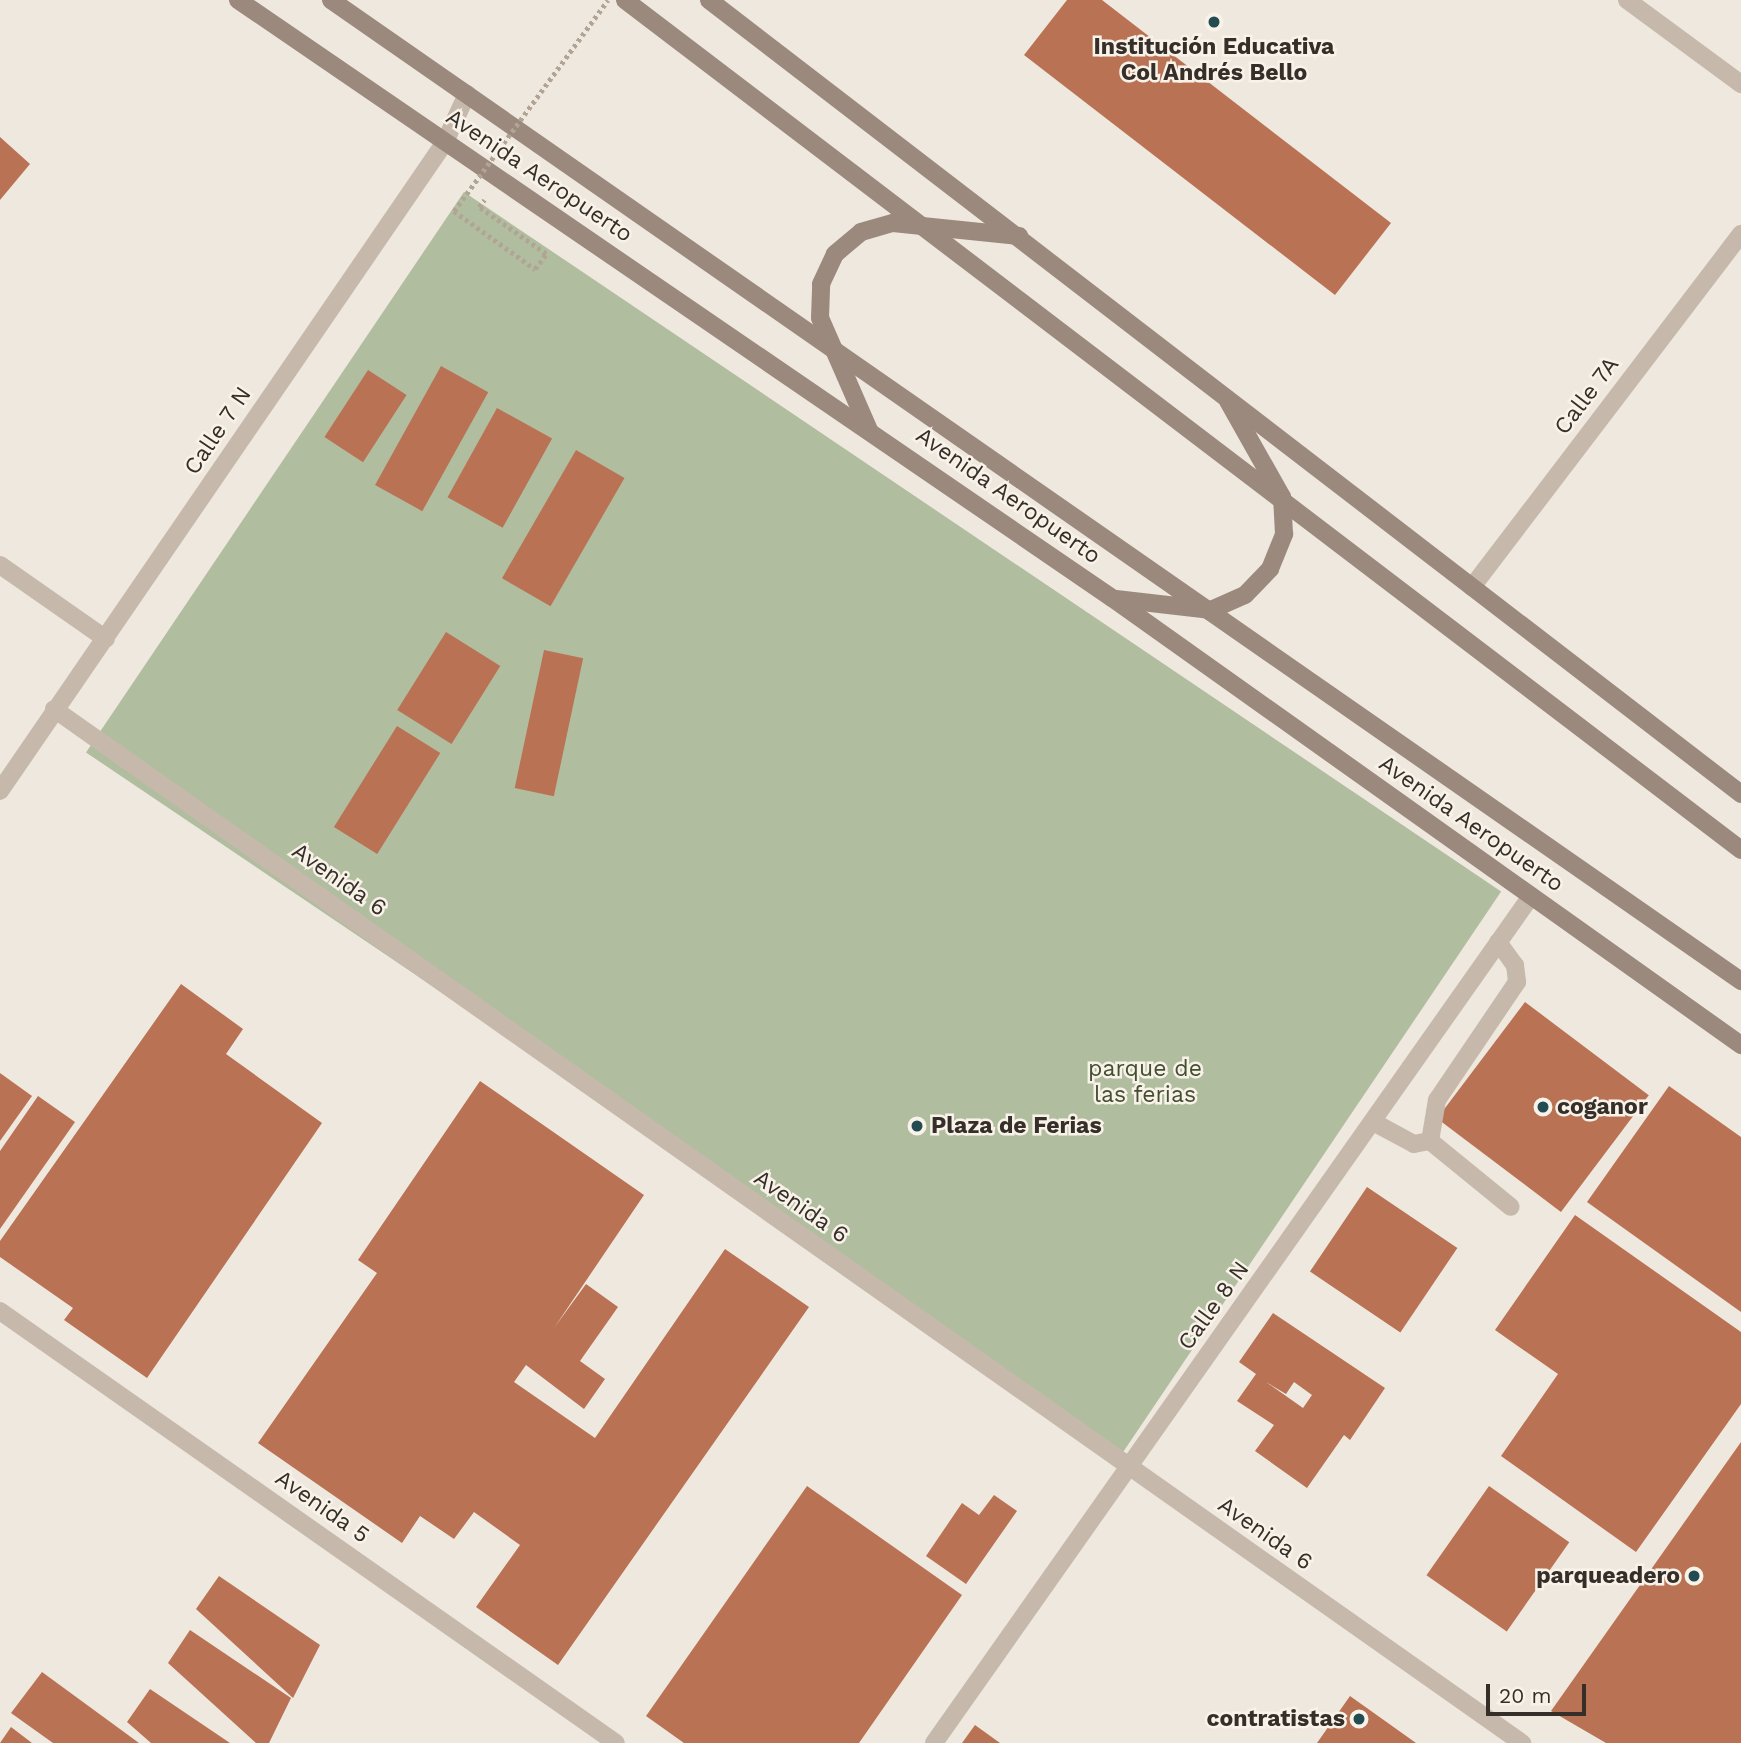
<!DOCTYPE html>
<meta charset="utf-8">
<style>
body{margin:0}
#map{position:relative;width:1741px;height:1743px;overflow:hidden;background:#efe8de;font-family:"Work Sans",sans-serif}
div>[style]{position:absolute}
.green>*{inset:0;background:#b1bd9f;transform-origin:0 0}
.building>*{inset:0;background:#b97253;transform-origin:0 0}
.path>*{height:4.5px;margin-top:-2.25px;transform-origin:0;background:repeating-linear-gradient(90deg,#b2a495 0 3.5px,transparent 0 7px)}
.lane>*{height:18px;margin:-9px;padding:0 9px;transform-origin:9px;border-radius:9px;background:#c6b9ab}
.street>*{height:18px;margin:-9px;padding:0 9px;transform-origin:9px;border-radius:9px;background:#c6b9ab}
.secondary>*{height:18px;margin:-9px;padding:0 9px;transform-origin:9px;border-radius:9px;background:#9a897c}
.path-bridge>*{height:4.5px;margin-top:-2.25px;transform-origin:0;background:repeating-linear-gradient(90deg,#b2a495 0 3.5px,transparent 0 7px)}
.dots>*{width:19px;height:19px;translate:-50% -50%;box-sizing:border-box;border:4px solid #f8f2e9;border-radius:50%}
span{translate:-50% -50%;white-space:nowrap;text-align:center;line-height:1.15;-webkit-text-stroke:5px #f8f2e9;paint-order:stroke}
.poi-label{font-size:23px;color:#352e29;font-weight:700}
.left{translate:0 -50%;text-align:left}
.right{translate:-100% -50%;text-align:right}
.street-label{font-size:23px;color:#352e29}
.park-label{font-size:23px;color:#425030}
.scale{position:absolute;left:1486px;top:1684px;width:100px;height:32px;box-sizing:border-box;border:4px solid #352e29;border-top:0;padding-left:9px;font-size:21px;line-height:24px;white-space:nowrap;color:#352e29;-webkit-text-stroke:5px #f8f2e9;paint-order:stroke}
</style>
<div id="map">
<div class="green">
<i style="left:464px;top:192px;width:1251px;height:676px;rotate:34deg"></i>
</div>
<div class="building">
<i style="clip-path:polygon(1067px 0,1102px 0,1391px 223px,1335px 295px,1024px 55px)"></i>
<i style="clip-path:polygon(0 137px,30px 164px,0 200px)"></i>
<i style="left:441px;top:366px;width:54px;height:136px;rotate:29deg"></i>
<i style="left:368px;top:370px;width:46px;height:80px;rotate:33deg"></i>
<i style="left:497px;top:408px;width:63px;height:102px;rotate:29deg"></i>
<i style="left:576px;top:450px;width:56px;height:148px;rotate:30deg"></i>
<i style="left:446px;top:632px;width:64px;height:92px;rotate:32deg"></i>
<i style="left:544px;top:650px;width:40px;height:141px;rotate:12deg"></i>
<i style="left:397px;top:726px;width:51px;height:119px;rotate:32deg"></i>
<i style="clip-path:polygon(181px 984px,243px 1029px,226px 1054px,322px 1123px,147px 1378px,64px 1320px,73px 1308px,0 1257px,0 1241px)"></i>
<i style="left:1525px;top:1002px;width:155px;height:146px;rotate:37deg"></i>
<i style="clip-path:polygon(0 1073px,32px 1096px,0 1141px)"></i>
<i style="clip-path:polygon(480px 1081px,644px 1195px,554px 1328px,586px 1284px,618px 1307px,580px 1361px,605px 1379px,584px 1409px,526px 1365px,514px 1382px,595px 1438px,725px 1249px,809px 1307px,558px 1665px,476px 1607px,520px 1545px,474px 1512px,454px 1539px,420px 1516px,402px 1543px,258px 1443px,377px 1273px,358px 1260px)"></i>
<i style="clip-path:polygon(1669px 1086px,1741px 1137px,1741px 1312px,1587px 1202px)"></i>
<i style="clip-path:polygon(38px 1096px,75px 1122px,0 1229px,0 1151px)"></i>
<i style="left:1367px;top:1187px;width:109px;height:102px;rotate:34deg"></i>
<i style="clip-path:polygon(1575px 1215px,1741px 1332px,1741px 1404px,1636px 1552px,1501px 1456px,1558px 1374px,1495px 1330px)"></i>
<i style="clip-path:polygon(evenodd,1273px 1313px,1385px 1388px,1350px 1440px,1344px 1435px,1307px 1488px,1255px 1451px,1274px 1425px,1237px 1401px,1256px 1374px,1239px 1362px,1273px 1313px,1266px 1382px,1286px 1394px,1294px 1382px,1312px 1395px,1303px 1408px,1266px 1382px)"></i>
<i style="clip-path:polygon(1741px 1442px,1741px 1743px,1606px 1743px,1551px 1711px)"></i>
<i style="clip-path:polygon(807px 1486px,962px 1595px,859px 1743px,684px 1743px,646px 1716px)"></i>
<i style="left:1489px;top:1486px;width:98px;height:109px;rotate:35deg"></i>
<i style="clip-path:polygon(994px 1495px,1017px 1511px,966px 1584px,926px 1556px,962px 1503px,979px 1515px)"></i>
<i style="clip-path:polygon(219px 1576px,320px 1645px,293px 1698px,196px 1609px)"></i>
<i style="clip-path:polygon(190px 1630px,291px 1698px,269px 1743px,256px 1743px,168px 1663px)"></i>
<i style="clip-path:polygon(42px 1672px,139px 1743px,53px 1743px,11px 1713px)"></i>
<i style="clip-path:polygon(150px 1689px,230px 1743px,151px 1743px,127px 1722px)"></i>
<i style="clip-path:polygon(1350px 1696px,1416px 1743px,1317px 1743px)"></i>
<i style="clip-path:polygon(975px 1725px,1000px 1743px,962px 1743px)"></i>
<i style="clip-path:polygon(11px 1727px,32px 1743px,0 1743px)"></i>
</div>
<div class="path">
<i style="left:454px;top:211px;width:100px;rotate:35.6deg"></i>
<i style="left:535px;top:269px;width:19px;rotate:-54deg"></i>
<i style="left:546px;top:254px;width:82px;rotate:-145deg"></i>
<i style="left:479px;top:207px;width:9px;rotate:-54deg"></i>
</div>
<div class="lane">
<i style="left:1498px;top:942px;width:29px;rotate:54deg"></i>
<i style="left:1515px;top:965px;width:17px;rotate:83deg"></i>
<i style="left:1517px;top:982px;width:143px;rotate:124.1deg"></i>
<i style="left:1437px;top:1100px;width:42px;rotate:99.7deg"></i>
<i style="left:1430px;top:1141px;width:104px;rotate:39.2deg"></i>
<i style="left:1375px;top:1123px;width:44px;rotate:28.3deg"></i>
<i style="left:1414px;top:1144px;width:16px;rotate:-11deg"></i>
</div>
<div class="street">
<i style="left:1627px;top:0;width:142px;rotate:36.4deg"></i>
<i style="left:0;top:565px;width:129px;rotate:34.9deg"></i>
<i style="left:1472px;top:587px;width:444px;rotate:-52.7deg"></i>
<i style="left:54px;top:709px;width:1796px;rotate:35.16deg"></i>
<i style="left:0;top:791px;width:787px;rotate:-55.56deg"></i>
<i style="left:445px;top:142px;width:53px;rotate:-65.4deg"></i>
<i style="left:0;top:1311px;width:752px;rotate:35.04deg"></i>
<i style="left:934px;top:1743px;width:1036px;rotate:-54.82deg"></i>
</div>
<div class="secondary">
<i style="left:238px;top:0;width:1059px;rotate:34.38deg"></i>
<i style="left:1112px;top:598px;width:772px;rotate:35.4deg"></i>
<i style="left:331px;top:0;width:1718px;rotate:34.83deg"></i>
<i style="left:625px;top:0;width:1403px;rotate:37.29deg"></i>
<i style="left:709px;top:0;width:1302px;rotate:37.57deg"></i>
<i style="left:869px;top:430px;width:122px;rotate:-113.6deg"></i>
<i style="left:820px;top:318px;width:34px;rotate:-88deg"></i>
<i style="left:821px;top:284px;width:33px;rotate:-65deg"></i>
<i style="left:835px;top:254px;width:34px;rotate:-40deg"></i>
<i style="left:861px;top:232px;width:33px;rotate:-16deg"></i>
<i style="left:893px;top:223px;width:127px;rotate:5.9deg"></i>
<i style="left:1116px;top:599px;width:96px;rotate:6.6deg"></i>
<i style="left:1211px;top:610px;width:37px;rotate:-24deg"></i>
<i style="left:1245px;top:595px;width:36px;rotate:-46deg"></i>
<i style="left:1270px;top:569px;width:38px;rotate:-68deg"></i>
<i style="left:1284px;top:534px;width:37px;rotate:-93deg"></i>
<i style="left:1282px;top:497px;width:110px;rotate:-119.4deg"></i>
</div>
<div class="path-bridge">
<i style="left:454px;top:211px;width:261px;rotate:-53.9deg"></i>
</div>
<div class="dots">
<i style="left:1214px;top:22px;background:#234c52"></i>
<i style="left:1543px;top:1107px;background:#234c52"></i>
<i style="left:917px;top:1126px;background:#234c52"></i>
<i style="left:1694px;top:1576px;background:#234c52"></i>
<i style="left:1359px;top:1719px;background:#234c52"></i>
</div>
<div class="poi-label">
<span style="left:1214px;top:60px">Institución Educativa<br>Col Andrés Bello</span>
<span class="left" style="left:1557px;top:1107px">coganor</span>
<span class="left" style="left:931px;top:1126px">Plaza de Ferias</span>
<span class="right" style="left:1680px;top:1576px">parqueadero</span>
<span class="right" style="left:1345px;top:1719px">contratistas</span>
</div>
<div class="street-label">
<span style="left:539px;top:176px;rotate:34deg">Avenida Aeropuerto</span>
<span style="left:1587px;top:396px;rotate:-53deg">Calle 7A</span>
<span style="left:218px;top:431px;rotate:-56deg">Calle 7 N</span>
<span style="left:1008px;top:496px;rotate:35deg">Avenida Aeropuerto</span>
<span style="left:1471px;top:824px;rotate:35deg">Avenida Aeropuerto</span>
<span style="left:339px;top:880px;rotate:35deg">Avenida 6</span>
<span style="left:801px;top:1207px;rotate:35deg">Avenida 6</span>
<span style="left:1214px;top:1306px;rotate:-54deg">Calle 8 N</span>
<span style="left:322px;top:1507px;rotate:35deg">Avenida 5</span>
<span style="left:1265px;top:1534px;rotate:35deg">Avenida 6</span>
</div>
<div class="park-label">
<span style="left:1145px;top:1082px">parque de<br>las ferias</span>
</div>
<div class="scale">20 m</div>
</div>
